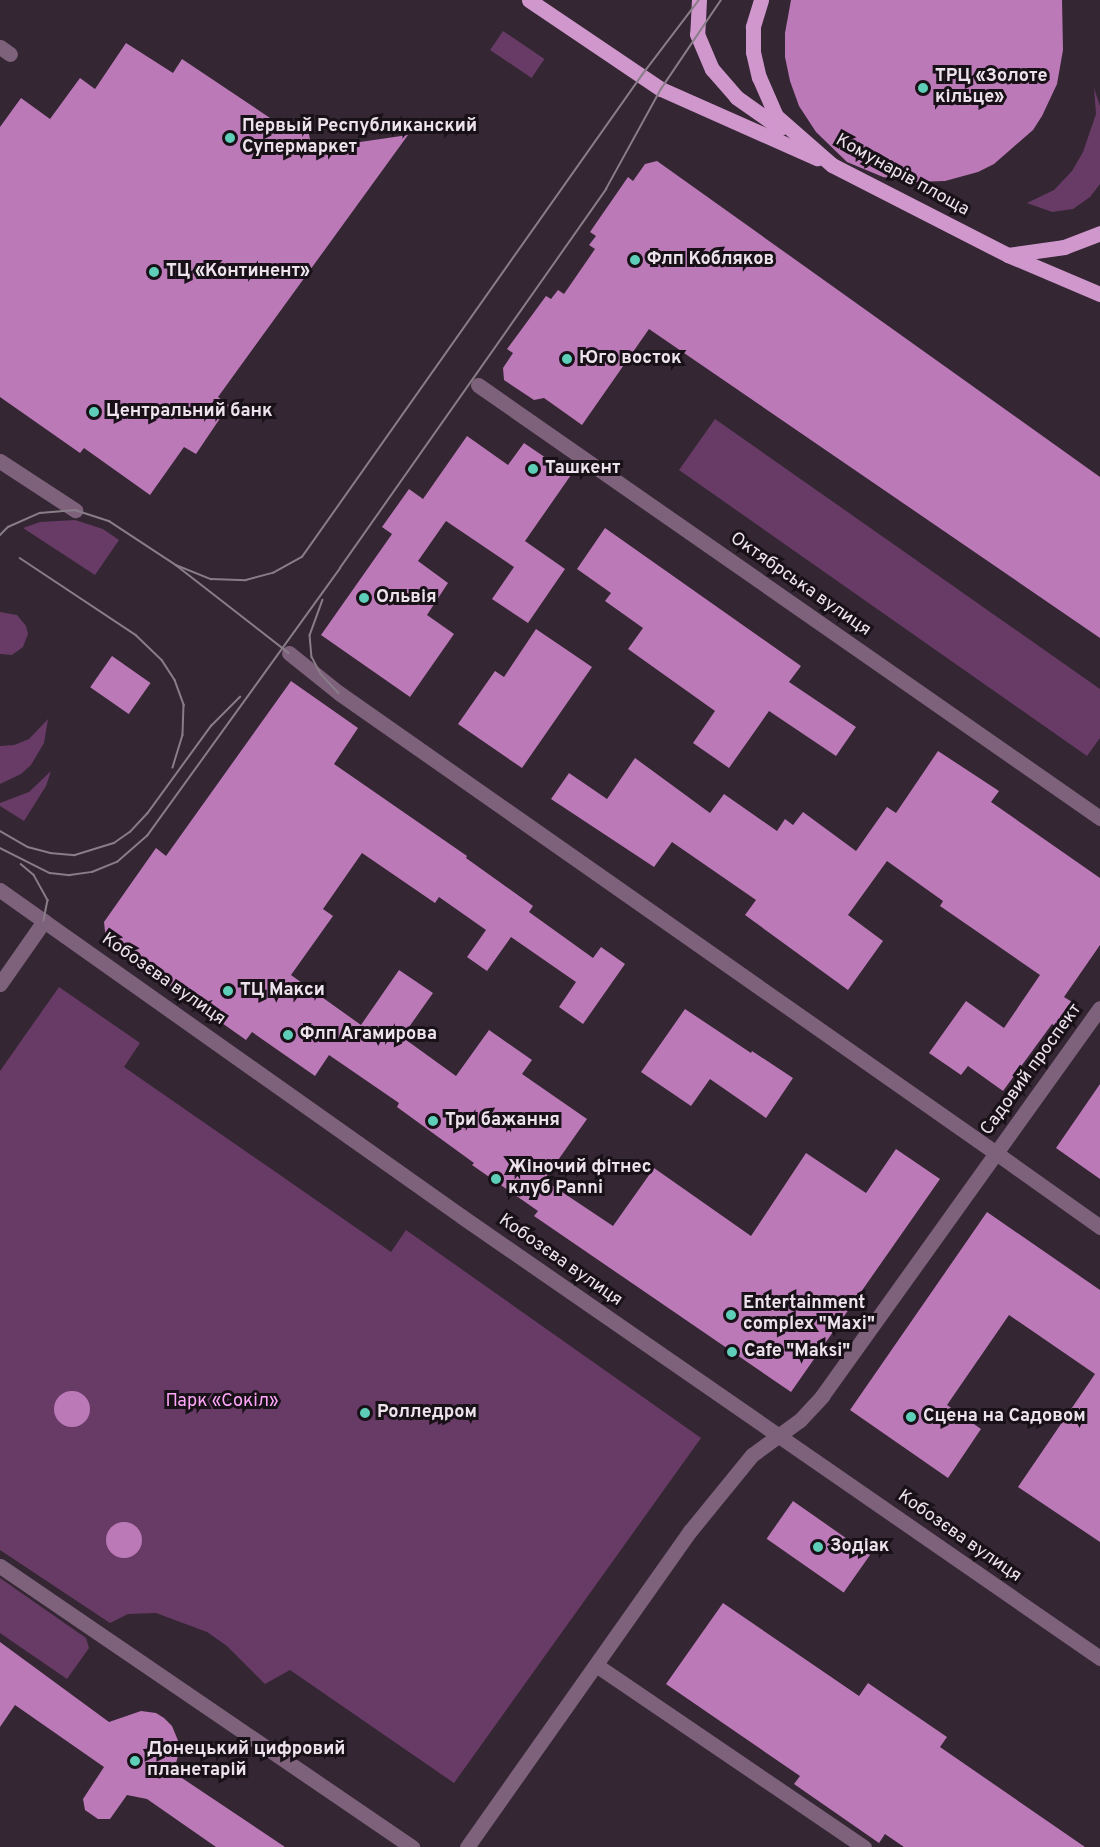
<!DOCTYPE html>
<meta charset="utf-8">
<style>
body{margin:0}
#map{position:relative;width:1100px;height:1847px;overflow:hidden;background:#342633;font-family:Overpass,sans-serif}
div>[style]{position:absolute}
.green>*{inset:0;background:#673b66;transform-origin:0 0}
.building>*{inset:0;background:#bb79b8;transform-origin:0 0}
.round{border-radius:50%}
.service>*{height:15px;margin:-7.5px;padding:0 7.5px;transform-origin:7.5px;border-radius:7.5px;background:#7e627c}
.minor>*{height:15px;margin:-7.5px;padding:0 7.5px;transform-origin:7.5px;border-radius:7.5px;background:#7e627c}
.tertiary>*{height:15px;margin:-7.5px;padding:0 7.5px;transform-origin:7.5px;border-radius:7.5px;background:#7e627c}
.primary>*{height:15px;margin:-7.5px;padding:0 7.5px;transform-origin:7.5px;border-radius:7.5px;background:#d097cd}
.tram>*{height:1.5px;margin:-0.75px;padding:0 0.75px;transform-origin:0.75px;border-radius:0.75px;background:#897d88}
.dots>*{width:16px;height:16px;translate:-50% -50%;box-sizing:border-box;border:3px solid #181117;border-radius:50%}
span{translate:-50% -50%;white-space:nowrap;text-align:center;line-height:1.15;-webkit-text-stroke:6px #181117;paint-order:stroke}
.poi-label{font-size:18px;color:#ede3ec;font-weight:700}
.left{translate:0 -50%;text-align:left}
.street-label{font-size:18px;color:#ede3ec}
.park-label{font-size:18px;color:#fea6fa}
</style>
<div id="map">
<div class="green">
<i style="left:503px;top:31px;width:50px;height:23px;rotate:34deg"></i>
<i style="clip-path:polygon(1094px 88px,1100px 106px,1100px 184px,1090px 197px,1073px 209px,1052px 212px,1027px 203px,1054px 190px,1072px 171px,1083px 152px,1096px 114px)"></i>
<i style="clip-path:polygon(715px 419px,1100px 689px,1100px 738px,1087px 756px,679px 470px)"></i>
<i style="clip-path:polygon(75px 520px,103px 529px,119px 540px,95px 575px,23px 528px,40px 522px)"></i>
<i style="clip-path:polygon(0 612px,17px 615px,26px 626px,28px 634px,23px 647px,12px 655px,0 654px)"></i>
<i style="clip-path:polygon(48px 719px,44px 743px,31px 765px,21px 774px,0 784px,0 746px,14px 745px,29px 739px)"></i>
<i style="clip-path:polygon(51px 771px,46px 786px,24px 821px,0 806px,0 803px,29px 792px)"></i>
<i style="clip-path:polygon(59px 987px,140px 1043px,124px 1067px,391px 1252px,406px 1230px,701px 1438px,454px 1783px,290px 1670px,265px 1684px,227px 1646px,207px 1632px,156px 1613px,128px 1614px,110px 1623px,0 1550px,0 1071px)"></i>
<i style="clip-path:polygon(0 1578px,86px 1638px,89px 1648px,67px 1679px,0 1633px)"></i>
</div>
<div class="building">
<i style="clip-path:polygon(791px 0,1062px 0,1063px 50px,1057px 84px,1042px 116px,1033px 130px,994px 164px,978px 172px,945px 181px,913px 182px,883px 177px,847px 162px,816px 132px,799px 106px,790px 81px,785px 57px,785px 33px)"></i>
<i style="clip-path:polygon(126px 43px,173px 73px,182px 59px,282px 126px,306px 120px,312px 149px,408px 135px,218px 397px,229px 405px,196px 454px,184px 447px,150px 495px,84px 448px,80px 453px,0 397px,0 127px,21px 98px,50px 119px,80px 78px,95px 89px)"></i>
<i style="clip-path:polygon(657px 161px,1100px 477px,1100px 638px,649px 329px,582px 425px,544px 398px,534px 400px,504px 380px,503px 368px,513px 353px,507px 349px,546px 296px,551px 299px,558px 290px,564px 294px,595px 249px,589px 245px,596px 236px,590px 232px,628px 177px,633px 181px,645px 164px)"></i>
<i style="clip-path:polygon(467px 436px,508px 465px,524px 443px,571px 475px,525px 541px,565px 569px,528px 623px,492px 599px,514px 567px,446px 521px,418px 561px,448px 583px,427px 615px,454px 634px,410px 697px,321px 635px,392px 534px,382px 527px,409px 489px,423px 499px)"></i>
<i style="clip-path:polygon(605px 528px,801px 666px,789px 682px,856px 727px,836px 756px,769px 711px,729px 768px,693px 743px,715px 711px,628px 649px,643px 628px,605px 601px,611px 593px,577px 569px)"></i>
<i style="clip-path:polygon(536px 629px,592px 667px,522px 768px,458px 724px,495px 671px,504px 677px)"></i>
<i style="left:112px;top:656px;width:47px;height:38px;rotate:35deg"></i>
<i style="clip-path:polygon(291px 681px,358px 728px,334px 764px,467px 856px,466px 858px,533px 906px,529px 912px,593px 958px,601px 947px,625px 964px,583px 1024px,559px 1007px,576px 982px,511px 937px,487px 971px,467px 957px,486px 930px,439px 897px,435px 903px,362px 853px,323px 909px,333px 916px,291px 975px,361px 1025px,399px 970px,433px 993px,402px 1037px,456px 1076px,489px 1030px,532px 1060px,522px 1074px,587px 1119px,544px 1180px,613px 1226px,654px 1168px,751px 1236px,806px 1153px,866px 1193px,896px 1149px,940px 1179px,791px 1392px,534px 1216px,538px 1211px,472px 1165px,474px 1163px,397px 1107px,399px 1103px,329px 1055px,315px 1076px,252px 1032px,246px 1040px,106px 941px,104px 922px,156px 848px,166px 856px)"></i>
<i style="clip-path:polygon(938px 751px,999px 791px,991px 802px,1100px 878px,1100px 945px,1064px 997px,1077px 1005px,1061px 1030px,1052px 1024px,1003px 1091px,968px 1066px,961px 1075px,929px 1053px,966px 1001px,1004px 1028px,1040px 975px,940px 906px,943px 901px,887px 861px,848px 915px,883px 941px,848px 990px,745px 915px,756px 900px,672px 842px,654px 867px,551px 799px,569px 773px,607px 799px,635px 758px,710px 813px,724px 794px,777px 831px,785px 819px,793px 825px,803px 812px,856px 851px,887px 807px,896px 813px)"></i>
<i style="clip-path:polygon(685px 1009px,751px 1053px,752px 1051px,793px 1078px,766px 1118px,710px 1079px,691px 1106px,641px 1072px)"></i>
<i style="clip-path:polygon(1100px 1084px,1100px 1179px,1056px 1148px)"></i>
<i style="clip-path:polygon(987px 1212px,1100px 1290px,1100px 1542px,1018px 1487px,1095px 1374px,1009px 1315px,947px 1405px,981px 1429px,948px 1478px,850px 1410px)"></i>
<i class="round" style="left:54px;top:1391px;width:36px;height:36px"></i>
<i style="left:793px;top:1501px;width:94px;height:46px;rotate:35deg"></i>
<i class="round" style="left:106px;top:1522px;width:36px;height:36px"></i>
<i style="clip-path:polygon(723px 1603px,859px 1696px,868px 1683px,947px 1737px,940px 1747px,1085px 1847px,904px 1847px,885px 1834px,879px 1843px,794px 1784px,800px 1776px,666px 1684px)"></i>
<i style="clip-path:polygon(0 1642px,109px 1722px,141px 1711px,156px 1713px,164px 1718px,172px 1726px,179px 1743px,179px 1753px,173px 1772px,285px 1847px,216px 1847px,147px 1799px,127px 1795px,110px 1819px,98px 1819px,85px 1810px,83px 1799px,104px 1767px,15px 1705px,0 1727px)"></i>
</div>
<div class="service">
<i style="left:478px;top:385px;width:758px;rotate:34.84deg"></i>
<i style="left:0;top:461px;width:90px;rotate:33.2deg"></i>
<i style="left:289px;top:653px;width:64px;rotate:38.7deg"></i>
<i style="left:339px;top:693px;width:802px;rotate:35deg"></i>
<i style="left:0;top:1566px;width:499px;rotate:34.3deg"></i>
<i style="left:596px;top:1665px;width:324px;rotate:34.2deg"></i>
</div>
<div class="minor">
<i style="left:0;top:47px;width:12px;rotate:35deg"></i>
<i style="left:0;top:890px;width:565px;rotate:35.27deg"></i>
<i style="left:461px;top:1216px;width:777px;rotate:34.67deg"></i>
<i style="left:0;top:984px;width:77px;rotate:-55.1deg"></i>
<i style="left:996px;top:1153px;width:128px;rotate:35.4deg"></i>
</div>
<div class="tertiary">
<i style="left:467px;top:1847px;width:387px;rotate:-54.8deg"></i>
<i style="left:690px;top:1531px;width:98px;rotate:-50.8deg"></i>
<i style="left:752px;top:1455px;width:59px;rotate:-36.1deg"></i>
<i style="left:800px;top:1420px;width:33px;rotate:-47deg"></i>
<i style="left:822px;top:1396px;width:477px;rotate:-54.4deg"></i>
</div>
<div class="primary">
<i style="left:529px;top:0;width:159px;rotate:34deg"></i>
<i style="left:661px;top:89px;width:171px;rotate:23.9deg"></i>
<i style="left:699px;top:0;width:34px;rotate:93deg"></i>
<i style="left:697px;top:34px;width:38px;rotate:67deg"></i>
<i style="left:712px;top:69px;width:37px;rotate:49deg"></i>
<i style="left:736px;top:97px;width:54px;rotate:35.2deg"></i>
<i style="left:761px;top:0;width:28px;rotate:107deg"></i>
<i style="left:753px;top:27px;width:25px;rotate:90deg"></i>
<i style="left:753px;top:52px;width:26px;rotate:77deg"></i>
<i style="left:759px;top:77px;width:43px;rotate:66.4deg"></i>
<i style="left:776px;top:116px;width:74px;rotate:41.2deg"></i>
<i style="left:832px;top:165px;width:198px;rotate:27.1deg"></i>
<i style="left:1008px;top:255px;width:100px;rotate:23deg"></i>
<i style="left:1008px;top:255px;width:57px;rotate:-8.1deg"></i>
<i style="left:1064px;top:247px;width:39px;rotate:-21deg"></i>
</div>
<div class="tram">
<i style="left:0;top:535px;width:11px;rotate:-45deg"></i>
<i style="left:8px;top:527px;width:35px;rotate:-24deg"></i>
<i style="left:40px;top:513px;width:35px;rotate:-5deg"></i>
<i style="left:75px;top:510px;width:36px;rotate:18deg"></i>
<i style="left:109px;top:521px;width:80px;rotate:33.3deg"></i>
<i style="left:176px;top:565px;width:143px;rotate:37.9deg"></i>
<i style="left:20px;top:558px;width:139px;rotate:33.6deg"></i>
<i style="left:136px;top:635px;width:36px;rotate:44deg"></i>
<i style="left:162px;top:660px;width:24px;rotate:57deg"></i>
<i style="left:175px;top:680px;width:27px;rotate:70deg"></i>
<i style="left:184px;top:705px;width:30px;rotate:92deg"></i>
<i style="left:183px;top:735px;width:34px;rotate:107deg"></i>
<i style="left:176px;top:565px;width:38px;rotate:22deg"></i>
<i style="left:211px;top:579px;width:35px;rotate:2deg"></i>
<i style="left:246px;top:580px;width:28px;rotate:-15deg"></i>
<i style="left:273px;top:573px;width:33px;rotate:-29deg"></i>
<i style="left:302px;top:557px;width:590px;rotate:-54.8deg"></i>
<i style="left:642px;top:75px;width:94px;rotate:-52.8deg"></i>
<i style="left:323px;top:600px;width:37px;rotate:110deg"></i>
<i style="left:310px;top:635px;width:22px;rotate:85deg"></i>
<i style="left:312px;top:657px;width:19px;rotate:62deg"></i>
<i style="left:321px;top:674px;width:26px;rotate:47deg"></i>
<i style="left:0;top:831px;width:32px;rotate:30deg"></i>
<i style="left:28px;top:847px;width:23px;rotate:15deg"></i>
<i style="left:50px;top:853px;width:25px;rotate:5deg"></i>
<i style="left:75px;top:855px;width:41px;rotate:-17.1deg"></i>
<i style="left:114px;top:843px;width:19px;rotate:-35deg"></i>
<i style="left:130px;top:832px;width:25px;rotate:-47deg"></i>
<i style="left:147px;top:814px;width:109px;rotate:-54deg"></i>
<i style="left:211px;top:726px;width:41px;rotate:-45deg"></i>
<i style="left:0;top:848px;width:56px;rotate:26.6deg"></i>
<i style="left:50px;top:873px;width:20px;rotate:6deg"></i>
<i style="left:70px;top:875px;width:22px;rotate:-8deg"></i>
<i style="left:92px;top:872px;width:27px;rotate:-22deg"></i>
<i style="left:117px;top:862px;width:40px;rotate:-41deg"></i>
<i style="left:147px;top:836px;width:330px;rotate:-54.2deg"></i>
<i style="left:340px;top:568px;width:463px;rotate:-54.9deg"></i>
<i style="left:606px;top:189px;width:114px;rotate:-61.2deg"></i>
<i style="left:661px;top:89px;width:107px;rotate:-56deg"></i>
<i style="left:21px;top:864px;width:17px;rotate:40deg"></i>
<i style="left:34px;top:875px;width:29px;rotate:61deg"></i>
<i style="left:48px;top:900px;width:21px;rotate:101deg"></i>
</div>
<div class="dots">
<i style="left:923px;top:88px;background:#5eceb8"></i>
<i style="left:230px;top:138px;background:#5eceb8"></i>
<i style="left:635px;top:260px;background:#5eceb8"></i>
<i style="left:154px;top:272px;background:#5eceb8"></i>
<i style="left:567px;top:359px;background:#5eceb8"></i>
<i style="left:94px;top:412px;background:#5eceb8"></i>
<i style="left:533px;top:469px;background:#5eceb8"></i>
<i style="left:364px;top:598px;background:#5eceb8"></i>
<i style="left:228px;top:991px;background:#5eceb8"></i>
<i style="left:288px;top:1035px;background:#5eceb8"></i>
<i style="left:433px;top:1121px;background:#5eceb8"></i>
<i style="left:496px;top:1179px;background:#5eceb8"></i>
<i style="left:731px;top:1315px;background:#5eceb8"></i>
<i style="left:732px;top:1352px;background:#5eceb8"></i>
<i style="left:365px;top:1413px;background:#5eceb8"></i>
<i style="left:911px;top:1417px;background:#5eceb8"></i>
<i style="left:818px;top:1547px;background:#5eceb8"></i>
<i style="left:135px;top:1761px;background:#5eceb8"></i>
</div>
<div class="poi-label">
<span class="left" style="left:935px;top:88px">ТРЦ «Золоте<br>кільце»</span>
<span class="left" style="left:242px;top:138px">Первый Республиканский<br>Супермаркет</span>
<span class="left" style="left:647px;top:260px">Флп Кобляков</span>
<span class="left" style="left:166px;top:272px">ТЦ «Континент»</span>
<span class="left" style="left:579px;top:359px">Юго восток</span>
<span class="left" style="left:106px;top:412px">Центральний банк</span>
<span class="left" style="left:545px;top:469px">Ташкент</span>
<span class="left" style="left:376px;top:598px">Ольвія</span>
<span class="left" style="left:240px;top:991px">ТЦ Макси</span>
<span class="left" style="left:300px;top:1035px">Флп Агамирова</span>
<span class="left" style="left:445px;top:1121px">Три бажання</span>
<span class="left" style="left:508px;top:1179px">Жіночий фітнес<br>клуб Panni</span>
<span class="left" style="left:743px;top:1315px">Entertainment<br>complex "Maxi"</span>
<span class="left" style="left:744px;top:1352px">Cafe "Maksi"</span>
<span class="left" style="left:377px;top:1413px">Ролледром</span>
<span class="left" style="left:923px;top:1417px">Сцена на Садовом</span>
<span class="left" style="left:830px;top:1547px">Зодіак</span>
<span class="left" style="left:147px;top:1761px">Донецький цифровий<br>планетарій</span>
</div>
<div class="street-label">
<span style="left:902px;top:176px;rotate:29deg">Комунарів площа</span>
<span style="left:800px;top:585px;rotate:35deg">Октябрська вулиця</span>
<span style="left:163px;top:980px;rotate:35deg">Кобозєва вулиця</span>
<span style="left:1032px;top:1070px;rotate:-54deg">Садовий проспект</span>
<span style="left:560px;top:1261px;rotate:35deg">Кобозєва вулиця</span>
<span style="left:959px;top:1537px;rotate:35deg">Кобозєва вулиця</span>
</div>
<div class="park-label">
<span style="left:222px;top:1402px">Парк «Сокіл»</span>
</div>
</div>
